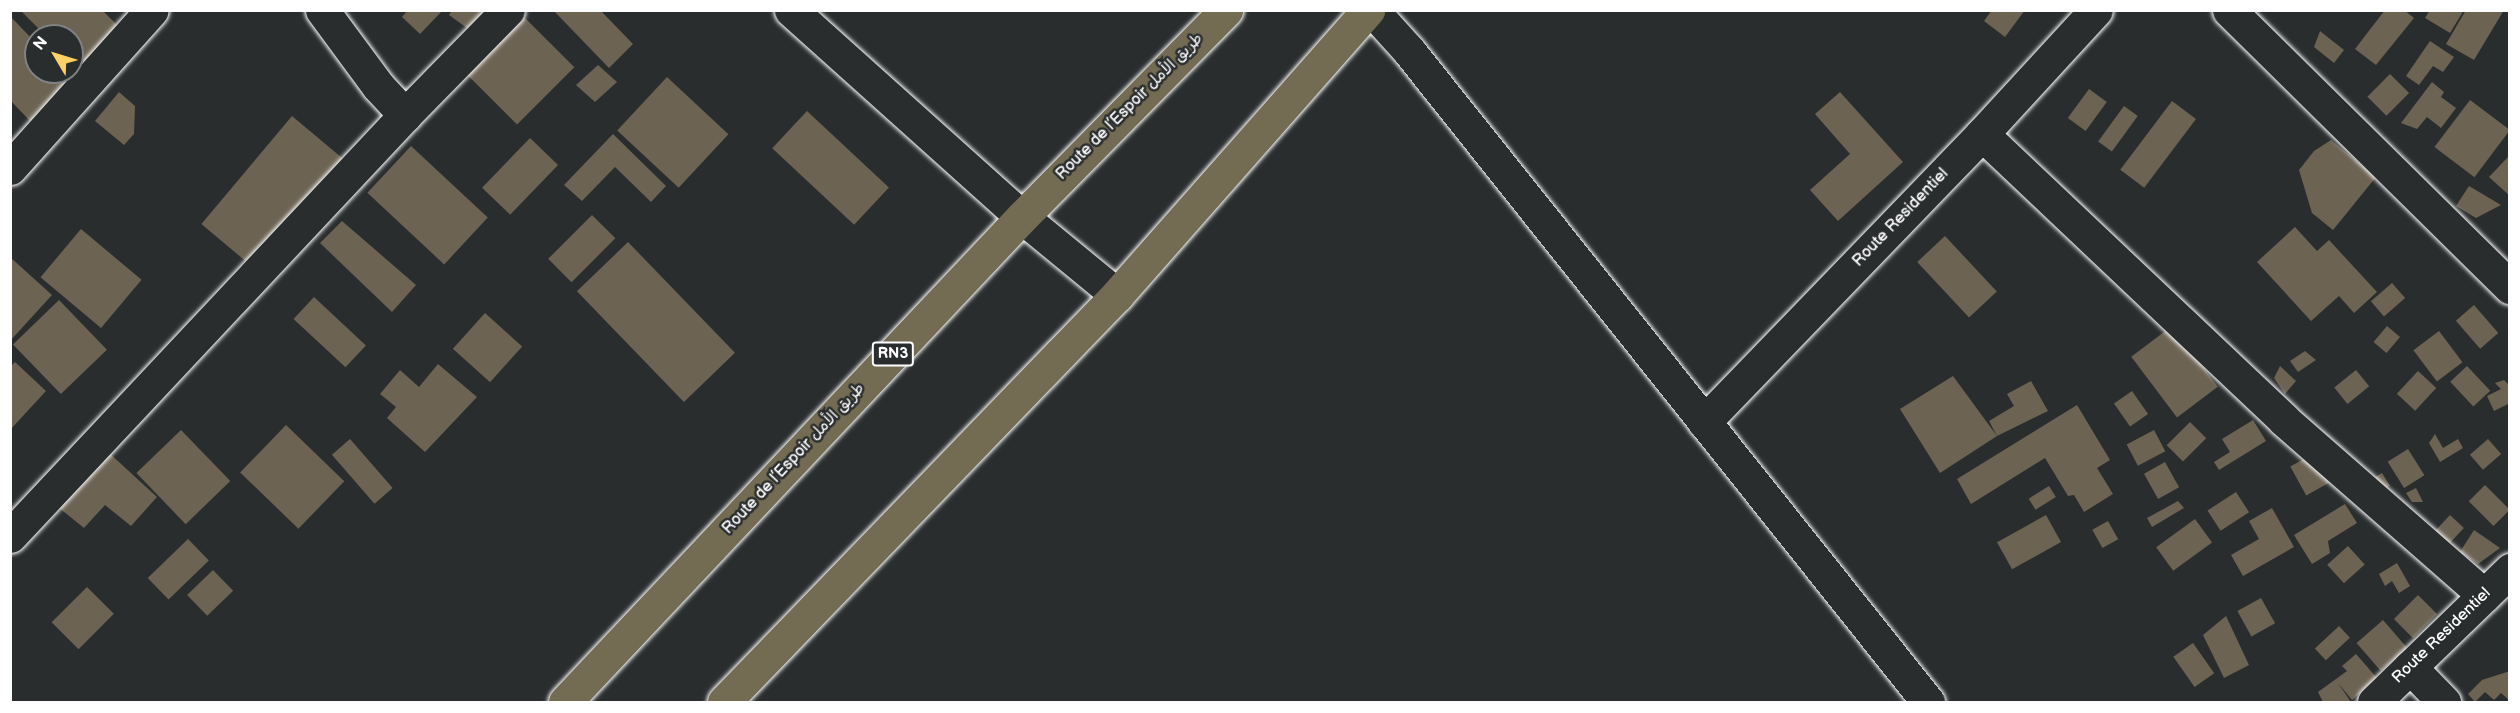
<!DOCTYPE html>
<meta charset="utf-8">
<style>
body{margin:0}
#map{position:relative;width:2520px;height:713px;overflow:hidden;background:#2a2d2e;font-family:"Balsamiq Sans","Playpen Sans Arabic",sans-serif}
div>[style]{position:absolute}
.building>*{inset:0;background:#6c6353;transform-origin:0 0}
.roads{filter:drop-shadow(0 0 2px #fff) drop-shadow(0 0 2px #fff)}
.minor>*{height:33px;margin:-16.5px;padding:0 16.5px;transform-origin:16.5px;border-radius:16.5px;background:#2a2d2e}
.highway>*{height:33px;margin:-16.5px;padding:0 16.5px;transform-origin:16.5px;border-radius:16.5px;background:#736b52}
span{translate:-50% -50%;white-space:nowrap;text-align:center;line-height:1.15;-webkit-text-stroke:5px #2a2d2e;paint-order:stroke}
.shield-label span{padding:2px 4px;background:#2a2d2e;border:2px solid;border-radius:4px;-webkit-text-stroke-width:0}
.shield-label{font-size:15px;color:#fff;font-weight:700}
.street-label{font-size:16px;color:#fff}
.frame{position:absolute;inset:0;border:12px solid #fff;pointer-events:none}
.north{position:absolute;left:24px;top:24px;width:60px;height:60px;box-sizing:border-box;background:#2a2d2e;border:2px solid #7f8182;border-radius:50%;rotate:308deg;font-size:16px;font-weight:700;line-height:24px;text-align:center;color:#fff}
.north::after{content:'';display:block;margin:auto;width:21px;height:27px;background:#ffd166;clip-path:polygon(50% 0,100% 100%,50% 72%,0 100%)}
</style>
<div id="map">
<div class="building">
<i style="clip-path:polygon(20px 10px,102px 10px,119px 27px,78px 68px,72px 62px,72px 36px,46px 36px)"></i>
<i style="clip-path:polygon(408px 10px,443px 10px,420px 34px,402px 17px)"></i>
<i style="clip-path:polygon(452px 10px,486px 10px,471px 31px,449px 15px)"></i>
<i style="clip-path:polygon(553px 10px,600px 10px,633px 44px,609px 68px)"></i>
<i style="clip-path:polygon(1992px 10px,2025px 10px,2005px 37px,1984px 21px)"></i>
<i style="clip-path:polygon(2385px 10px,2404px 10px,2414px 18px,2376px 65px,2355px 49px)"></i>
<i style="clip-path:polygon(2430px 10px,2464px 10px,2450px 33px,2425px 18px)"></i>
<i style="clip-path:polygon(2466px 10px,2504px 10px,2474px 60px,2446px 44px)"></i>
<i style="left:522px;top:15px;width:74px;height:81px;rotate:45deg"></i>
<i style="clip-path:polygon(10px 16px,36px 43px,36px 72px,63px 72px,73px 83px,31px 122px,10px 100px)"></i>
<i style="clip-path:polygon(2320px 31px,2344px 50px,2334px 63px,2314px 47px)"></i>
<i style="clip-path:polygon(2430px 41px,2454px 57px,2443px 72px,2433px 66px,2419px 85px,2406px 76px)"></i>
<i style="clip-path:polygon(598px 65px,617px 82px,595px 102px,576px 85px)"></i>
<i style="left:2390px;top:74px;width:27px;height:32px;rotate:45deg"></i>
<i style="left:667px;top:77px;width:84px;height:73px;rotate:43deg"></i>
<i style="clip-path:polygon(2432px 82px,2444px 92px,2441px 97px,2456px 108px,2441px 128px,2427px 117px,2417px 129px,2401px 123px)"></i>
<i style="left:2089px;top:89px;width:22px;height:36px;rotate:36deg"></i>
<i style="clip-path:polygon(119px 92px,135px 106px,134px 134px,124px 145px,95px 121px)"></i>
<i style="clip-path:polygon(1840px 92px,1903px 162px,1838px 221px,1810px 190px,1850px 154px,1815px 114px)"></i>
<i style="left:2470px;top:100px;width:50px;height:59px;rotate:37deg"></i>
<i style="left:2172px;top:101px;width:30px;height:86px;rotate:37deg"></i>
<i style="left:2124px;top:106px;width:17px;height:44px;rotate:36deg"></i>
<i style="left:807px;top:111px;width:112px;height:51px;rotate:43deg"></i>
<i style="left:292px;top:116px;width:69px;height:141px;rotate:40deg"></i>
<i style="clip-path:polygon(613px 134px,666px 186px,651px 202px,615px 167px,582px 201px,564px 185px)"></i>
<i style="left:530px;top:138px;width:39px;height:69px;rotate:44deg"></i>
<i style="clip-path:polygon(2331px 140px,2376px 177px,2333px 230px,2312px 213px,2299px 170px,2314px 151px)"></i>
<i style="left:411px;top:146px;width:105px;height:64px;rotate:43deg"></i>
<i style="clip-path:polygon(2508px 157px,2510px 158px,2510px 196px,2489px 177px)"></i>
<i style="clip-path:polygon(2469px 186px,2501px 205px,2476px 218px,2456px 206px)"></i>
<i style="left:592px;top:215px;width:33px;height:62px;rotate:45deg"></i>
<i style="clip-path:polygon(342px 221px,416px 285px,392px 312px,320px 243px)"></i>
<i style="clip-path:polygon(2295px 227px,2317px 251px,2329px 240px,2377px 292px,2354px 313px,2339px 296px,2311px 321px,2257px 262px)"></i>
<i style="left:81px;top:229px;width:79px;height:63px;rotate:40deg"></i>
<i style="left:1945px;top:236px;width:76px;height:38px;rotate:47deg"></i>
<i style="left:628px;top:242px;width:154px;height:71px;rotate:46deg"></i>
<i style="clip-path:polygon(10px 257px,52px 295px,10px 341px)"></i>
<i style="left:2392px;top:283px;width:20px;height:28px;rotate:49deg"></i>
<i style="left:314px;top:297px;width:71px;height:30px;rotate:43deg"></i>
<i style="left:59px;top:300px;width:69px;height:64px;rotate:46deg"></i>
<i style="left:2474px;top:305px;width:37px;height:24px;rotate:49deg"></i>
<i style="left:485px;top:313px;width:50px;height:48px;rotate:42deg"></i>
<i style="left:2172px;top:326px;width:76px;height:51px;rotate:53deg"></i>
<i style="left:2387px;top:326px;width:17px;height:21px;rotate:40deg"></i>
<i style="left:2439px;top:331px;width:39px;height:32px;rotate:53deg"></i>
<i style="clip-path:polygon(2305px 351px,2316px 360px,2298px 372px,2290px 361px)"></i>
<i style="clip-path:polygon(15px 362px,46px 391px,10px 430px,10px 367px)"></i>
<i style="clip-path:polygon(438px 364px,477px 397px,425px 452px,387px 418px,396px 407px,380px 394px,400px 370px,419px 387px)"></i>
<i style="clip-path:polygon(2280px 366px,2296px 381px,2285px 394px,2274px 378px)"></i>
<i style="left:2467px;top:366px;width:34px;height:23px;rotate:47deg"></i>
<i style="left:2356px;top:370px;width:21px;height:28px;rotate:51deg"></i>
<i style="left:2418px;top:371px;width:25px;height:31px;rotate:43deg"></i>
<i style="clip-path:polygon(1953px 376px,1997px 436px,1989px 421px,2014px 406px,2007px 394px,2031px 381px,2048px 411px,1997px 436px,1940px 473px,1900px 409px)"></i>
<i style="clip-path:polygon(2504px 380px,2510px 386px,2510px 403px,2494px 411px,2487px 396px,2501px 389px,2495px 383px)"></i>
<i style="left:2132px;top:391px;width:28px;height:22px;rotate:55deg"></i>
<i style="clip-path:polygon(2077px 405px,2110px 460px,2097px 468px,2113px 494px,2084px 512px,2074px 495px,2068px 496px,2045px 458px,1971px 504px,1957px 479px)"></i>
<i style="clip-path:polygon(2253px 420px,2266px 441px,2219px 470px,2214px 462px,2230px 452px,2222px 439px)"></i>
<i style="left:2190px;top:422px;width:23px;height:33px;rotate:45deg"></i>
<i style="left:286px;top:425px;width:81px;height:66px;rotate:44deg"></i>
<i style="left:181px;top:430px;width:71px;height:62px;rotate:46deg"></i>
<i style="left:2154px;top:430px;width:24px;height:31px;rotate:62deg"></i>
<i style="clip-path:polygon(2435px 434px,2443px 448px,2458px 439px,2463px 448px,2440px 462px,2429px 443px)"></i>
<i style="left:350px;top:439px;width:65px;height:24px;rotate:49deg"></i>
<i style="left:2488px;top:439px;width:20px;height:24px;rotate:49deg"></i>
<i style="left:2408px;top:449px;width:31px;height:24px;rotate:58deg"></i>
<i style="clip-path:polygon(107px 451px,157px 497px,131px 526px,105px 505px,84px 528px,58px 507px)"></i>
<i style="left:2313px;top:454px;width:33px;height:26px;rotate:61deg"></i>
<i style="left:2165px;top:462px;width:29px;height:24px;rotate:61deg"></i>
<i style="left:2382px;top:473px;width:15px;height:17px;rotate:58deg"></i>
<i style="left:2485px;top:485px;width:35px;height:23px;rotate:45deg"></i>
<i style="left:2049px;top:486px;width:13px;height:24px;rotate:58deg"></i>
<i style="clip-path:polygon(2416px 488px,2423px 502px,2412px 502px,2406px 493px)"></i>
<i style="left:2236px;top:492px;width:24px;height:34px;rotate:57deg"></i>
<i style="clip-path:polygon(2178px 501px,2184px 508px,2152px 527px,2147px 518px)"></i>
<i style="clip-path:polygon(2345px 504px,2357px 523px,2328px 541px,2330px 553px,2312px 564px,2294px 535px)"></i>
<i style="clip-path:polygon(2272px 508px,2294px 547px,2243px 576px,2231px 555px,2259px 539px,2249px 521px)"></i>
<i style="left:2046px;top:515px;width:31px;height:56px;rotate:61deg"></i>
<i style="left:2450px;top:515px;width:19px;height:26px;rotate:43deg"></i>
<i style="left:2195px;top:519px;width:29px;height:48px;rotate:54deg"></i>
<i style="left:2108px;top:521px;width:21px;height:18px;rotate:61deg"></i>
<i style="clip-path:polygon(2474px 530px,2500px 548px,2478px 564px,2460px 552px)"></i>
<i style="left:188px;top:539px;width:30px;height:56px;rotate:46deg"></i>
<i style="left:2348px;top:546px;width:25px;height:28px;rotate:48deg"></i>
<i style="clip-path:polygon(2397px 563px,2410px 586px,2399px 593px,2392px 581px,2385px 586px,2379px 574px)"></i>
<i style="left:213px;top:570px;width:29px;height:36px;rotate:46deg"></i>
<i style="left:87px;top:587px;width:38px;height:50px;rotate:45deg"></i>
<i style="left:2418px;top:595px;width:27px;height:34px;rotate:45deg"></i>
<i style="left:2261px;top:598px;width:29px;height:27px;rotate:61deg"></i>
<i style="clip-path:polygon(2226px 616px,2249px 665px,2224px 678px,2203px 635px)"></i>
<i style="left:2383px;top:620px;width:37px;height:35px;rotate:49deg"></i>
<i style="left:2339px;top:626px;width:16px;height:33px;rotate:47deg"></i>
<i style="left:2193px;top:643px;width:37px;height:24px;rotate:55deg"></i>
<i style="clip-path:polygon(2356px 654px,2377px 678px,2352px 700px,2338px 683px,2351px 702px,2323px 702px,2318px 692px,2347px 671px,2342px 666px)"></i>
<i style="clip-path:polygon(2510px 671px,2510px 701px,2501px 693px,2494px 700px,2485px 692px,2475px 702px,2468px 694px,2482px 680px)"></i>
</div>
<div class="roads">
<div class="minor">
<i style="left:322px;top:10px;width:94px;rotate:53.6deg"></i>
<i style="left:378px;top:86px;width:40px;rotate:47deg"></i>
<i style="left:791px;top:10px;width:310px;rotate:41.9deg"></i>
<i style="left:1022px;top:217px;width:123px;rotate:39.4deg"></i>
<i style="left:1372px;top:10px;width:55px;rotate:47.9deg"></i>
<i style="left:1409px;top:51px;width:833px;rotate:51.44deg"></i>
<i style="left:2229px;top:10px;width:395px;rotate:44.6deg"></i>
<i style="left:1982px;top:134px;width:416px;rotate:43.4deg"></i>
<i style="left:2284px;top:420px;width:266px;rotate:41.2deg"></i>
<i style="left:10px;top:168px;width:212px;rotate:-48.1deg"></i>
<i style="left:1704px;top:422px;width:400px;rotate:-46deg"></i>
<i style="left:1982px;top:134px;width:168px;rotate:-47.4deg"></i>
<i style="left:10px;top:536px;width:577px;rotate:-46.82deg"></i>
<i style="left:405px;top:115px;width:147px;rotate:-45.6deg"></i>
<i style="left:2410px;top:667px;width:49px;rotate:45.8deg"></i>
<i style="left:2374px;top:702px;width:190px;rotate:-44.1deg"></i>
</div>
<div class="highway">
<i style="left:565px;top:702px;width:666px;rotate:-46.7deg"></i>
<i style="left:1022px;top:217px;width:291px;rotate:-45.4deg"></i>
<i style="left:724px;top:702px;width:566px;rotate:-46deg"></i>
<i style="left:1117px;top:295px;width:380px;rotate:-48.6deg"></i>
</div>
</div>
<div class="shield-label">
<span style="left:893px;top:354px">RN3</span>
</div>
<div class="street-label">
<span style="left:1130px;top:107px;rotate:-45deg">Route de l’Espoir طريق الأمل</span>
<span style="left:1901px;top:218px;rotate:-46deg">Route Residentiel</span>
<span style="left:794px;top:459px;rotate:-47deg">Route de l’Espoir طريق الأمل</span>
<span style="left:2442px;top:636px;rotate:-44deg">Route Residentiel</span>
</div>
<div class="frame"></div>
<div class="north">N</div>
</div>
